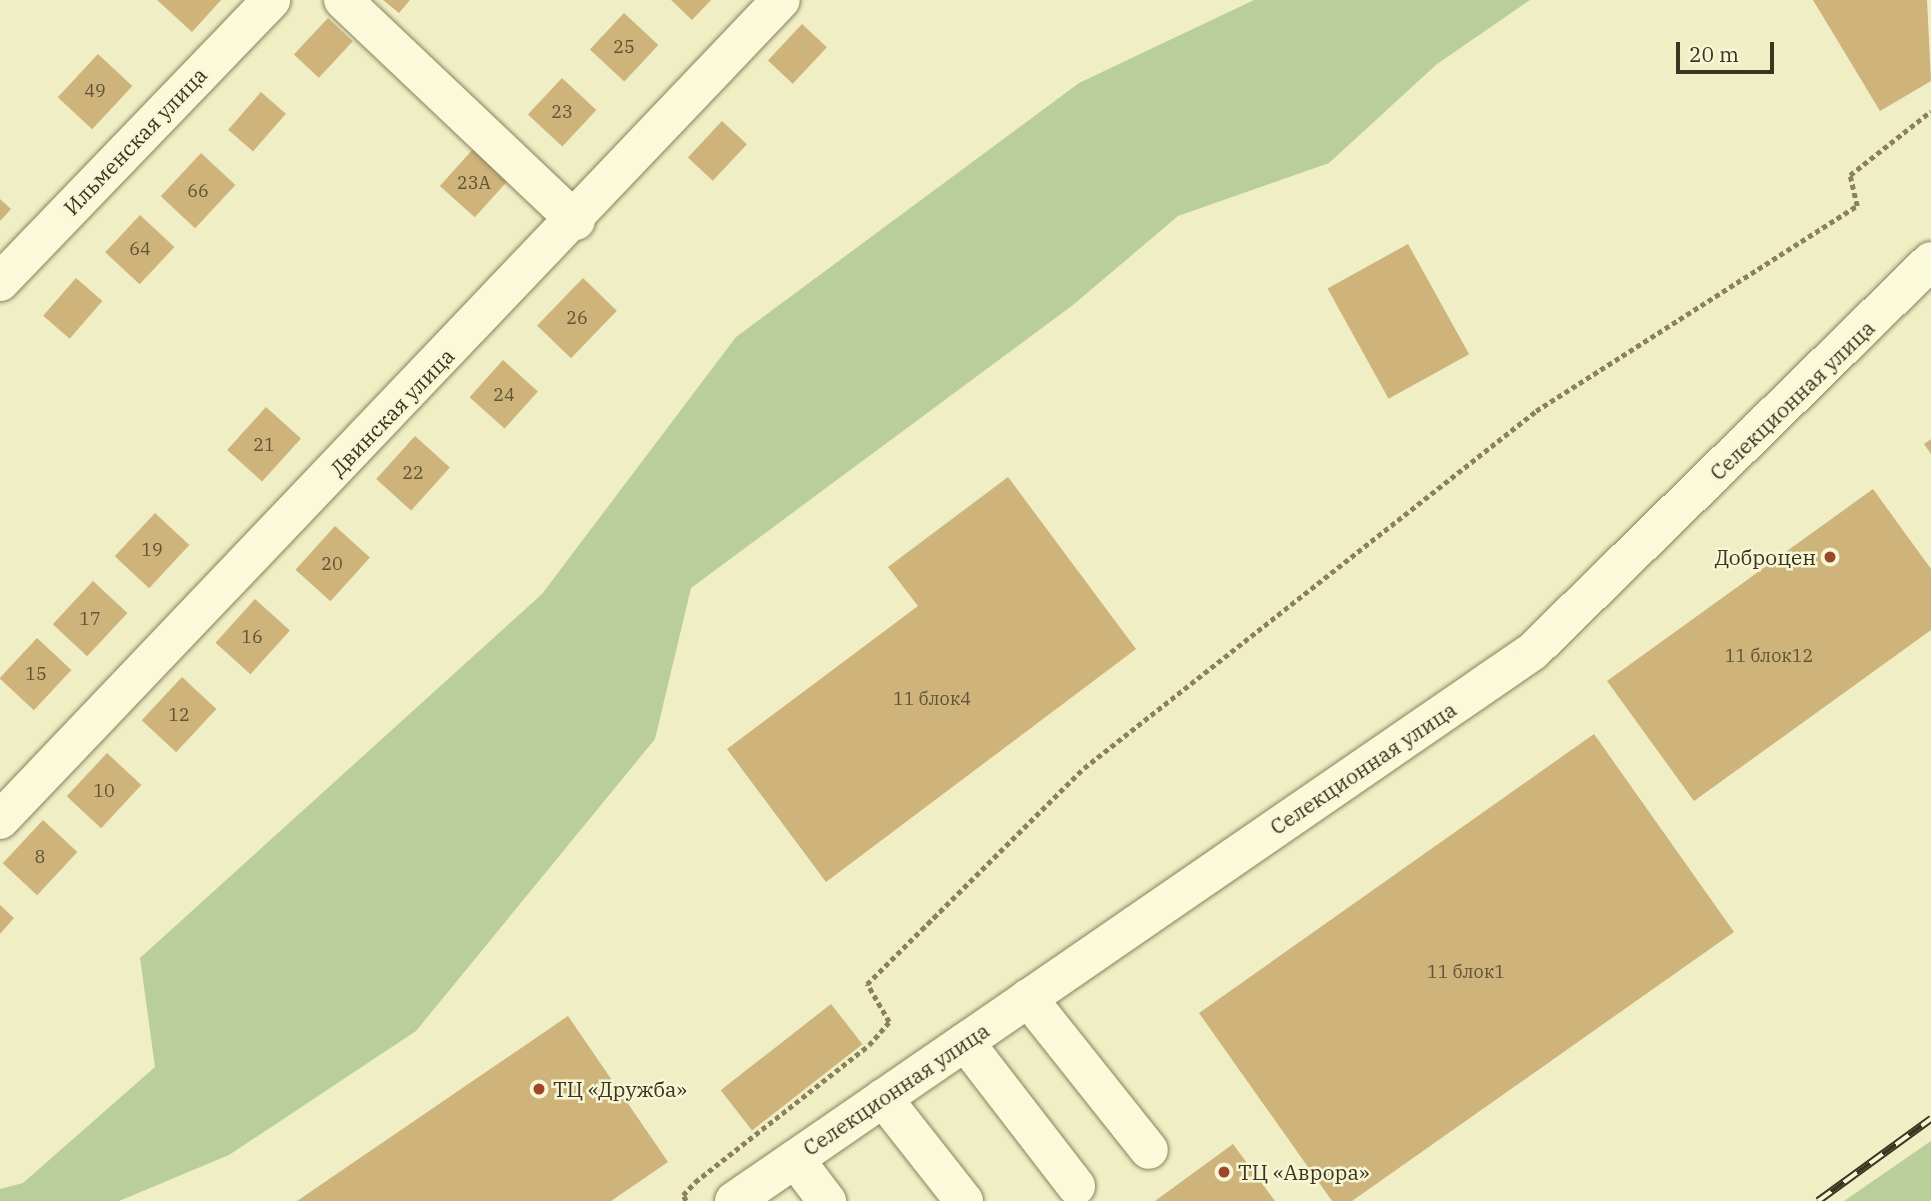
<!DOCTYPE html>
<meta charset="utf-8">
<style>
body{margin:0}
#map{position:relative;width:1931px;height:1201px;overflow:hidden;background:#efeec5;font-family:"IBM Plex Serif",serif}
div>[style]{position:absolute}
.green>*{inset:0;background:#bace99}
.building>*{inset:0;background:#ceb47b;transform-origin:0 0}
.path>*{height:4.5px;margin-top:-2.25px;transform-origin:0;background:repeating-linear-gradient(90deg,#8b815b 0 5px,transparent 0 8.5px)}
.roads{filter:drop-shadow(0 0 2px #8b815b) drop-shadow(0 0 2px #8b815b)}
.minor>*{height:38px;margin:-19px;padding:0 19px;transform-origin:19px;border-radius:19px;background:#faf9d9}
.rail>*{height:8px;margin-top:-4px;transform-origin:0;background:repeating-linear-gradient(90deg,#f7f6d5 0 16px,#3b341f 0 32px);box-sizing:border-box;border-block:2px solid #3b341f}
.dots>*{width:19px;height:19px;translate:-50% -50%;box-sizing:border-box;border:4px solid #f7f6d5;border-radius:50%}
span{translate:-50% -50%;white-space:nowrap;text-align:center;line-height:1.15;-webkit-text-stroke:5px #f7f6d5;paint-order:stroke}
.number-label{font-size:18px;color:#605436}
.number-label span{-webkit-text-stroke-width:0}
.street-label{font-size:21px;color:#3b341f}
.poi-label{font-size:21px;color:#3b341f}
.right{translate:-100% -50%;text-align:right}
.left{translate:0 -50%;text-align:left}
.scale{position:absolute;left:1676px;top:42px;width:98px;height:32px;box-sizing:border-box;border:4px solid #3b341f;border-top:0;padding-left:9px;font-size:21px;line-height:24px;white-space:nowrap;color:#3b341f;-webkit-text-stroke:5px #f7f6d5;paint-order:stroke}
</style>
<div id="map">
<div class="green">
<i style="clip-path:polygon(1254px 0,1530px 0,1437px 64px,1329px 163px,1178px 216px,1073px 305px,691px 588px,655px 739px,416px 1031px,229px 1155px,119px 1201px,0 1201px,0 1189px,23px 1183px,155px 1067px,140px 958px,542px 594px,736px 337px,1079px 83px)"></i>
<i style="clip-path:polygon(1931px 1141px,1931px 1201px,1844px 1201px)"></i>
</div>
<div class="building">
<i style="clip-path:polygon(157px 0,221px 0,192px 32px)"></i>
<i style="clip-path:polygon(383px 0,410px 0,399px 13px)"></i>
<i style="clip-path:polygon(671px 0,711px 0,692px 20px)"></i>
<i style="clip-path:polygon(1813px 0,1927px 0,1931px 81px,1880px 111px)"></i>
<i style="left:624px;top:13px;width:47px;height:50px;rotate:43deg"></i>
<i style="left:328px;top:18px;width:34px;height:50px;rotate:43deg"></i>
<i style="left:802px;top:24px;width:34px;height:50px;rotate:43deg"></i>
<i style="left:98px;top:54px;width:47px;height:59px;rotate:43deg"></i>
<i style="left:562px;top:78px;width:47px;height:50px;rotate:43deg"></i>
<i style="left:261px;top:92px;width:33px;height:50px;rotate:41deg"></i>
<i style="left:722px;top:121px;width:34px;height:50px;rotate:43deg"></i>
<i style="left:474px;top:148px;width:47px;height:51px;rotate:42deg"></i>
<i style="left:201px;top:153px;width:47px;height:59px;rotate:43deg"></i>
<i style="clip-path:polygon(0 199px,11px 209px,0 221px)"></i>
<i style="left:140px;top:215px;width:47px;height:51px;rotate:43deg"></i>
<i style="left:1408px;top:244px;width:126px;height:92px;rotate:61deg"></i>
<i style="left:76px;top:278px;width:35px;height:50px;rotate:41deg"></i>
<i style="left:583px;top:278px;width:47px;height:66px;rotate:44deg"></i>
<i style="left:503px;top:360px;width:47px;height:50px;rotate:42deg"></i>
<i style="left:266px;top:407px;width:47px;height:58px;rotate:42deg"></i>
<i style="left:415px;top:436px;width:47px;height:58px;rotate:42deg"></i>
<i style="clip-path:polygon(1931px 439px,1931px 454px,1924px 444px)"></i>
<i style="clip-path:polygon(1008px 477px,1136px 649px,826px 882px,727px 749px,918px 606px,888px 567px)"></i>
<i style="clip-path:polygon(1873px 489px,1931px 569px,1931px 630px,1694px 801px,1607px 681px)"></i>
<i style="left:155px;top:513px;width:47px;height:59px;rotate:43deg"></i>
<i style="left:335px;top:526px;width:47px;height:59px;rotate:42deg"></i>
<i style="left:93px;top:581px;width:47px;height:59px;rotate:43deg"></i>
<i style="left:255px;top:599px;width:47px;height:59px;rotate:42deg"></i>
<i style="left:37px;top:638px;width:47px;height:55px;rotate:43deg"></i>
<i style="left:182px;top:677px;width:47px;height:59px;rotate:43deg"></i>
<i style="clip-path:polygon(1594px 734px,1734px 932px,1352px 1201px,1332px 1201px,1199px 1013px)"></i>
<i style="left:107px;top:753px;width:47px;height:59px;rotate:43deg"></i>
<i style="left:43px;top:820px;width:47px;height:59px;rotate:43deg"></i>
<i style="clip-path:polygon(0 905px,14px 918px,0 934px)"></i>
<i style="left:831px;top:1004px;width:51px;height:140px;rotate:52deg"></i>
<i style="clip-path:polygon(568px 1016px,668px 1162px,611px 1201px,297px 1201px)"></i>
<i style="clip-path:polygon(1233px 1144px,1275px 1201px,1155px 1201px)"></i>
</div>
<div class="path">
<i style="left:686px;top:1201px;width:7px;rotate:-117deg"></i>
<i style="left:683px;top:1195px;width:18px;rotate:-47deg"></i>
<i style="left:695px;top:1182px;width:221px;rotate:-38.2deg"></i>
<i style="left:869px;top:1045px;width:30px;rotate:-49deg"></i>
<i style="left:889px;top:1022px;width:44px;rotate:-120.1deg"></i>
<i style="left:867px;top:984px;width:306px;rotate:-44.9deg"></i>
<i style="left:1084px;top:768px;width:576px;rotate:-38.3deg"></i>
<i style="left:1536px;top:411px;width:381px;rotate:-32.6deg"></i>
<i style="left:1857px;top:206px;width:32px;rotate:-103deg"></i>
<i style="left:1850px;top:175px;width:103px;rotate:-38.3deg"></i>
</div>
<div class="roads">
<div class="minor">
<i style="left:343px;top:0;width:321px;rotate:43.5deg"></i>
<i style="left:0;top:282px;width:391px;rotate:-46.1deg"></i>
<i style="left:0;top:820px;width:1132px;rotate:-46.4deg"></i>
<i style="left:1028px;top:998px;width:194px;rotate:51.5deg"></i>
<i style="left:965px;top:1042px;width:182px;rotate:52.4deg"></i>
<i style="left:883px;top:1098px;width:131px;rotate:51.8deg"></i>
<i style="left:795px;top:1159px;width:53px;rotate:52.7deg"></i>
<i style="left:734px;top:1201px;width:970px;rotate:-34.54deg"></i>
<i style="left:1533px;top:651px;width:557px;rotate:-44.42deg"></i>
</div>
</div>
<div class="rail">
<i style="left:1818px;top:1201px;width:140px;rotate:-36deg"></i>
</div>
<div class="dots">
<i style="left:1830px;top:557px;background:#9c4729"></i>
<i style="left:539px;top:1089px;background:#9c4729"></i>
<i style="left:1224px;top:1172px;background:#9c4729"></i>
</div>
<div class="number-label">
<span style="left:624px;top:47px">25</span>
<span style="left:95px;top:91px">49</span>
<span style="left:562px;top:112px">23</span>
<span style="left:474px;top:183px">23А</span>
<span style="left:198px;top:191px">66</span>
<span style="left:140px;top:249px">64</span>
<span style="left:577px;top:318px">26</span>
<span style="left:504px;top:395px">24</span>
<span style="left:264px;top:445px">21</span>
<span style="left:413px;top:473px">22</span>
<span style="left:152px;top:550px">19</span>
<span style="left:332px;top:564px">20</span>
<span style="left:90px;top:619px">17</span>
<span style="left:252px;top:637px">16</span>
<span style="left:1769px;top:656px">11 блок12</span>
<span style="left:36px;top:674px">15</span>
<span style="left:932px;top:699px">11 блок4</span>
<span style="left:179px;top:715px">12</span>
<span style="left:104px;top:791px">10</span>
<span style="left:40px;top:857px">8</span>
<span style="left:1466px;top:972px">11 блок1</span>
</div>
<div class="street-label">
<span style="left:135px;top:141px;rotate:-46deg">Ильменская улица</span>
<span style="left:1792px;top:400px;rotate:-44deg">Селекционная улица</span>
<span style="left:392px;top:412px;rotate:-46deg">Двинская улица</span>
<span style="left:1363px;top:768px;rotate:-34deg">Селекционная улица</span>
<span style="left:896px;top:1089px;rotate:-34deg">Селекционная улица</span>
</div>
<div class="poi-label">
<span class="right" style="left:1816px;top:557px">Доброцен</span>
<span class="left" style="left:553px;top:1089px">ТЦ «Дружба»</span>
<span class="left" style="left:1238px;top:1172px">ТЦ «Аврора»</span>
</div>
<div class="scale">20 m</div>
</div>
